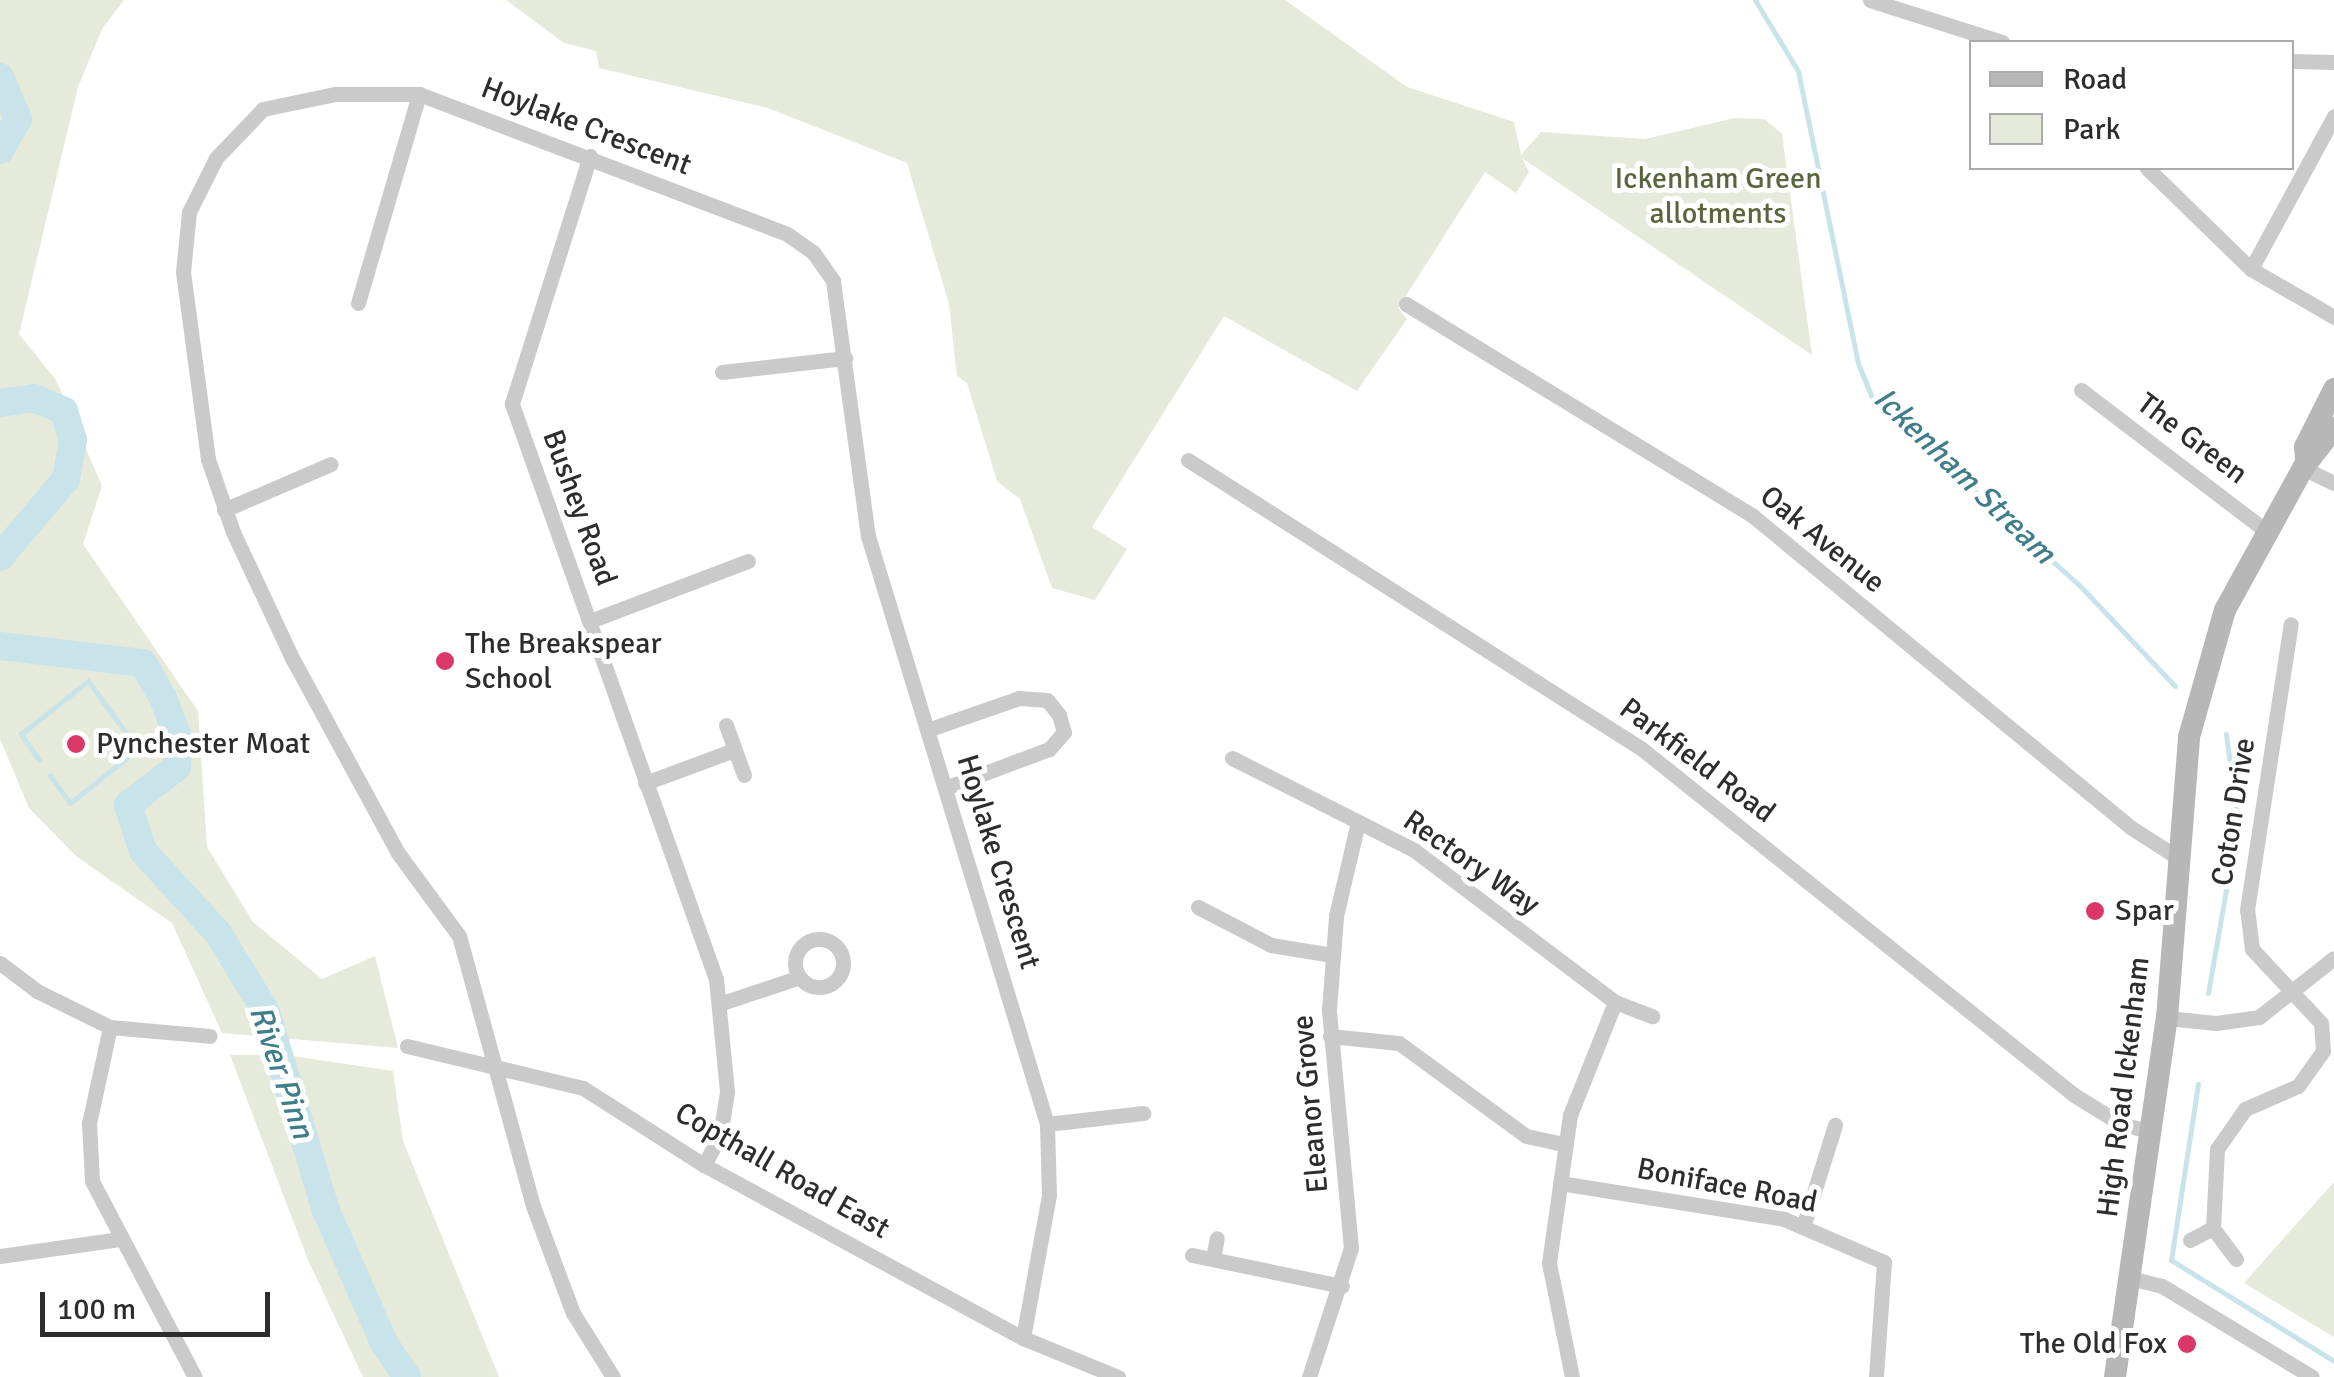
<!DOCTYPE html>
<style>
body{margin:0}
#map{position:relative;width:2334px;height:1377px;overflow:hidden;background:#fff;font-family:Signika,sans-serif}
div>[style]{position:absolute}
.green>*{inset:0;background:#e6eadb}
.stream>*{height:5px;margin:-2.5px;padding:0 2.5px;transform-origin:2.5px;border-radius:2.5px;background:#c8e3e9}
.river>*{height:28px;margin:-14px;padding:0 14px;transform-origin:14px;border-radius:14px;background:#c8e3e9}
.street>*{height:15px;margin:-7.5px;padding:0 7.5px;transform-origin:7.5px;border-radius:7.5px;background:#cacaca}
.street>.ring{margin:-7.5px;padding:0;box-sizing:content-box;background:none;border:15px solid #cacaca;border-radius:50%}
.secondary>*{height:22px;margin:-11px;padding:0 11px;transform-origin:11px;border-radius:11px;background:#b7b7b7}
.dots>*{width:28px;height:28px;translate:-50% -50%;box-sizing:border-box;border:5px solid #fff;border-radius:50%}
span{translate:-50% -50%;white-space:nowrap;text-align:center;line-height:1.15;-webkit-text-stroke:10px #fff;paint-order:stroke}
.street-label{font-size:30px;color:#2d2d2d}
.park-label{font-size:30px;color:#59663d}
.poi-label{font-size:30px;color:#2d2d2d}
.left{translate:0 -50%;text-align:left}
.right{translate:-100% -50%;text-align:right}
.water-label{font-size:32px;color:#407d8a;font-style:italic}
.legend{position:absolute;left:1969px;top:40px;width:325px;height:130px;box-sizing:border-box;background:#fff;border:2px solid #ababab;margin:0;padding:12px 18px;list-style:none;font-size:30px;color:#2d2d2d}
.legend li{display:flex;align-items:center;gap:20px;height:50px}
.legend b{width:50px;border:2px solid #ababab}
.scale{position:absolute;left:40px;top:1292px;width:230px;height:45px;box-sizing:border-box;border:5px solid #2d2d2d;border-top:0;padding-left:12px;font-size:30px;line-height:35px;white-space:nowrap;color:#2d2d2d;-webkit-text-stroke:8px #fff;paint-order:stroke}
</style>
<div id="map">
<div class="green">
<i style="clip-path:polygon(0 0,124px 0,102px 29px,78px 87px,19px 334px,56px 380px,102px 486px,83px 544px,198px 711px,207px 847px,253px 922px,322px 979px,375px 956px,398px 1048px,222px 1033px,172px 923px,77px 857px,29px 808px,0 739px)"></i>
<i style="clip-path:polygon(506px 0,1285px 0,1407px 87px,1514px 122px,1521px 155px,1541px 132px,1645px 139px,1735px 118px,1764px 119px,1782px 134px,1812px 355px,1522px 158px,1529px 172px,1516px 193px,1485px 172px,1398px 308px,1407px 319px,1357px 391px,1224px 316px,1092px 527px,1127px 549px,1095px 600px,1052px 588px,1020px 499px,997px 481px,967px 383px,957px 376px,949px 304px,907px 163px,768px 108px,599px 68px,596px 51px,564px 43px)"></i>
<i style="clip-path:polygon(230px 1055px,286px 1055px,393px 1071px,403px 1141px,499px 1377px,363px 1377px,308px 1260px)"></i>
<i style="clip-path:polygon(2334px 1182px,2334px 1337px,2244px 1283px)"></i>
</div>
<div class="stream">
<i style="left:1755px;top:0;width:83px;rotate:58.8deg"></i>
<i style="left:1798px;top:71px;width:298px;rotate:78.4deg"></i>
<i style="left:1858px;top:363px;width:38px;rotate:68deg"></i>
<i style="left:1872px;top:398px;width:283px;rotate:42.1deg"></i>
<i style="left:2082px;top:588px;width:135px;rotate:46.5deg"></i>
<i style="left:39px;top:760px;width:32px;rotate:-125deg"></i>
<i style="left:21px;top:734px;width:85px;rotate:-38.3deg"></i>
<i style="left:88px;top:681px;width:84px;rotate:53.7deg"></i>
<i style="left:138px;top:749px;width:87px;rotate:141.5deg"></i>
<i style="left:70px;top:803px;width:34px;rotate:-126deg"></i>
<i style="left:2208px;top:993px;width:175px;rotate:-80.1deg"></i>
<i style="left:2238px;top:821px;width:88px;rotate:-97.9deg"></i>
<i style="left:2198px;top:1084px;width:178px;rotate:98.7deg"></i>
<i style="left:2171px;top:1260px;width:192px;rotate:31.8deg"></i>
</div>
<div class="river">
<i style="left:0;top:77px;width:46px;rotate:66.8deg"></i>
<i style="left:18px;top:119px;width:36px;rotate:120deg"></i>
<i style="left:0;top:403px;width:34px;rotate:-8deg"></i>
<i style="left:34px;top:398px;width:33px;rotate:23deg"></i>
<i style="left:64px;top:411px;width:30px;rotate:73deg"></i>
<i style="left:73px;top:440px;width:40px;rotate:100deg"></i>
<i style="left:66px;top:479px;width:102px;rotate:130.2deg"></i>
<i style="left:0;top:646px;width:144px;rotate:6.8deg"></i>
<i style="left:143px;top:663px;width:40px;rotate:60.3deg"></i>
<i style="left:163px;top:698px;width:39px;rotate:69deg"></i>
<i style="left:177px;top:734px;width:33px;rotate:90deg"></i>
<i style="left:177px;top:767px;width:62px;rotate:142.2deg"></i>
<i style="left:128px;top:805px;width:48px;rotate:71.9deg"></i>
<i style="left:143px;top:851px;width:111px;rotate:47.6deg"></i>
<i style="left:218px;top:933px;width:92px;rotate:58.7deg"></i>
<i style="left:266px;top:1012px;width:205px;rotate:73.2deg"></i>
<i style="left:325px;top:1208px;width:147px;rotate:66.4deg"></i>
<i style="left:384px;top:1343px;width:41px;rotate:55.9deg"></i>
</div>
<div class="street">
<i style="left:1870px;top:0;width:139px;rotate:17.7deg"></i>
<i style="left:2292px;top:61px;width:42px;rotate:1.4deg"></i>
<i style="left:590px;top:156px;width:260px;rotate:107.5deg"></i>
<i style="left:512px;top:404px;width:610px;rotate:70.47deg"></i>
<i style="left:716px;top:979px;width:114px;rotate:84.4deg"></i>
<i style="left:727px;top:1092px;width:44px;rotate:99.2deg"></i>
<i style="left:720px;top:1135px;width:34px;rotate:118deg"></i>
<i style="left:2147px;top:168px;width:145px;rotate:44.2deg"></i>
<i style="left:2251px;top:269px;width:96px;rotate:30deg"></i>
<i style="left:2251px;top:269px;width:174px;rotate:-61.5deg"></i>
<i style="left:358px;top:303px;width:218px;rotate:-73.7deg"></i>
<i style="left:1406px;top:304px;width:407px;rotate:31.4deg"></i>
<i style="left:1753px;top:516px;width:489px;rotate:39.5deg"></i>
<i style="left:2130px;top:827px;width:56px;rotate:32.6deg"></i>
<i style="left:722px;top:372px;width:124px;rotate:-6.5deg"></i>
<i style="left:2081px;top:390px;width:236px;rotate:37.3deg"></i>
<i style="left:1188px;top:460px;width:538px;rotate:32.48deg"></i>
<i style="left:1642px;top:749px;width:553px;rotate:38.69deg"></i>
<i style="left:2074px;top:1095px;width:57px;rotate:31.5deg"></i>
<i style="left:2123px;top:1125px;width:29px;rotate:12deg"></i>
<i style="left:2303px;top:468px;width:34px;rotate:26deg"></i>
<i style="left:224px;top:510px;width:116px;rotate:-23.3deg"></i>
<i style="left:590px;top:621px;width:169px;rotate:-20.8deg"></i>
<i style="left:726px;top:725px;width:53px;rotate:70.2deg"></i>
<i style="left:930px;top:729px;width:94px;rotate:-19.2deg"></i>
<i style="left:1019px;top:698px;width:28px;rotate:4deg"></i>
<i style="left:1047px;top:700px;width:19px;rotate:51deg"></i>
<i style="left:1059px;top:715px;width:18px;rotate:74deg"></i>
<i style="left:1064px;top:732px;width:23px;rotate:131deg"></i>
<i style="left:1049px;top:749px;width:108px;rotate:159.4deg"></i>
<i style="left:1232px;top:758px;width:204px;rotate:26.8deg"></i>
<i style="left:1414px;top:850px;width:252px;rotate:37.1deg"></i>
<i style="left:1615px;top:1002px;width:122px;rotate:111.7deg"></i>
<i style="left:1570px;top:1115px;width:149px;rotate:98.1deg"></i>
<i style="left:1549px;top:1263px;width:116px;rotate:78.6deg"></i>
<i style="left:645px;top:783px;width:95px;rotate:-20.3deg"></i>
<i style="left:1198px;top:907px;width:82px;rotate:27.5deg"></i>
<i style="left:1271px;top:945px;width:62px;rotate:9.3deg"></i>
<i class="ring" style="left:795px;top:939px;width:33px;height:33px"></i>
<i style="left:0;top:963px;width:46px;rotate:37.1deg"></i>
<i style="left:37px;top:991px;width:81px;rotate:26.3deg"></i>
<i style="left:110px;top:1027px;width:100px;rotate:5.1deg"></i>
<i style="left:1615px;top:1002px;width:40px;rotate:21deg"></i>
<i style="left:719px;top:1004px;width:85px;rotate:-18.4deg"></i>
<i style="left:2167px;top:1018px;width:49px;rotate:5.8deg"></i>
<i style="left:2216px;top:1023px;width:43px;rotate:-7.9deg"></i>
<i style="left:2259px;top:1017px;width:95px;rotate:-38.2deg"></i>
<i style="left:110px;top:1027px;width:98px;rotate:102.3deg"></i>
<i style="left:89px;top:1123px;width:58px;rotate:87deg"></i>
<i style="left:92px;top:1181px;width:221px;rotate:62.3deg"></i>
<i style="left:1330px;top:1036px;width:69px;rotate:5.8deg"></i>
<i style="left:1399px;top:1043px;width:157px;rotate:36.2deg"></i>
<i style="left:1526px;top:1136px;width:39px;rotate:12deg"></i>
<i style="left:407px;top:1046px;width:181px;rotate:13.4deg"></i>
<i style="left:583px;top:1088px;width:143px;rotate:32.5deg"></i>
<i style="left:704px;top:1165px;width:363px;rotate:28.5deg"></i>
<i style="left:1023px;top:1338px;width:103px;rotate:22.3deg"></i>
<i style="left:1047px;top:1124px;width:97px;rotate:-6.5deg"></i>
<i style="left:1560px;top:1183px;width:227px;rotate:9.1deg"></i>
<i style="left:1784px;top:1219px;width:109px;rotate:23.3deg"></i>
<i style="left:1884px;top:1262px;width:115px;rotate:94deg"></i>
<i style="left:1804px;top:1224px;width:104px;rotate:-72.6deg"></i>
<i style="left:2190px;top:1240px;width:26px;rotate:-28deg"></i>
<i style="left:1192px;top:1255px;width:153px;rotate:11.7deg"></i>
<i style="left:0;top:1256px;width:121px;rotate:-8.1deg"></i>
<i style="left:1213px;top:1258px;width:20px;rotate:-79deg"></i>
<i style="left:2236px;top:1259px;width:39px;rotate:-127deg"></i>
<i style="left:2213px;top:1228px;width:79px;rotate:-87.1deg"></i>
<i style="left:2217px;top:1149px;width:49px;rotate:-55deg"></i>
<i style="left:2245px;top:1109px;width:58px;rotate:-23.5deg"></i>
<i style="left:2298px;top:1086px;width:43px;rotate:-54.5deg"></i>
<i style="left:2323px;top:1051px;width:28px;rotate:-94deg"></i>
<i style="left:2321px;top:1023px;width:101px;rotate:-133deg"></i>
<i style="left:2252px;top:949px;width:39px;rotate:-97deg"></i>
<i style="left:2247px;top:910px;width:289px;rotate:-81.3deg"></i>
<i style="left:2130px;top:1278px;width:33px;rotate:14deg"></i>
<i style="left:2162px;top:1286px;width:175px;rotate:31.2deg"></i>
<i style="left:613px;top:1377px;width:75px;rotate:-122deg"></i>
<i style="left:573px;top:1313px;width:114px;rotate:-110.5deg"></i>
<i style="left:533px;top:1206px;width:280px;rotate:-105.3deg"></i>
<i style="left:459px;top:936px;width:103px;rotate:-126.3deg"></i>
<i style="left:398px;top:853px;width:220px;rotate:-118.5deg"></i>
<i style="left:293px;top:660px;width:141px;rotate:-115.1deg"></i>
<i style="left:233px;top:532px;width:77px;rotate:-108.9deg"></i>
<i style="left:208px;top:459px;width:189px;rotate:-97.6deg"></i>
<i style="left:183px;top:272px;width:60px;rotate:-84.3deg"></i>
<i style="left:189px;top:212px;width:60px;rotate:-63.4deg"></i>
<i style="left:216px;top:158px;width:68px;rotate:-46.2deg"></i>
<i style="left:263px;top:109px;width:74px;rotate:-11.8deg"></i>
<i style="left:335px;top:94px;width:84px"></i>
<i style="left:419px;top:94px;width:394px;rotate:20.8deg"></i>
<i style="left:787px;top:234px;width:32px;rotate:35deg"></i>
<i style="left:813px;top:252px;width:35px;rotate:55deg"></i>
<i style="left:833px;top:281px;width:257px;rotate:82.2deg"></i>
<i style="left:868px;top:536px;width:615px;rotate:73.07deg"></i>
<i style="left:1047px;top:1124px;width:71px;rotate:88.4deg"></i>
<i style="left:1049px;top:1195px;width:145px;rotate:100.3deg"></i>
<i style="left:1309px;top:1377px;width:136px;rotate:-72deg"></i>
<i style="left:1351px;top:1248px;width:239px;rotate:-95.3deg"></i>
<i style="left:1329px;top:1010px;width:94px;rotate:-85.7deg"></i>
<i style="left:1336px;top:916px;width:97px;rotate:-76.8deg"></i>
</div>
<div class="secondary">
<i style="left:2306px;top:460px;width:13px;rotate:-94deg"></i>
<i style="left:2305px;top:447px;width:65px;rotate:-63.4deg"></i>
<i style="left:2115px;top:1377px;width:363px;rotate:-81.8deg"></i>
<i style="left:2167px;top:1018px;width:282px;rotate:-85.5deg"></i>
<i style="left:2189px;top:737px;width:132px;rotate:-74.2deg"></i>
<i style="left:2225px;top:610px;width:162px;rotate:-61.2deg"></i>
<i style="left:2303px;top:468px;width:51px;rotate:-52.2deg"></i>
</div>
<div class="dots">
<i style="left:445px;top:661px;background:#db3767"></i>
<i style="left:76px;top:744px;background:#db3767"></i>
<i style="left:2095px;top:911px;background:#db3767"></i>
<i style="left:2187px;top:1344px;background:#db3767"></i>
</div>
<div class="street-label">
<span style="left:586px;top:127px;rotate:21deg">Hoylake Crescent</span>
<span style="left:2192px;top:439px;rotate:37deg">The Green</span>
<span style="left:579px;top:508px;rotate:70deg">Bushey Road</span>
<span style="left:1822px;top:540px;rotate:39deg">Oak Avenue</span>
<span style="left:1697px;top:761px;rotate:37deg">Parkfield Road</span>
<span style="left:2234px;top:812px;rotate:-81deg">Coton Drive</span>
<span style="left:998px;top:862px;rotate:73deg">Hoylake Crescent</span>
<span style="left:1471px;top:863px;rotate:35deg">Rectory Way</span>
<span style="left:2124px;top:1087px;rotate:-83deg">High Road Ickenham</span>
<span style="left:1311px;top:1104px;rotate:-95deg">Eleanor Grove</span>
<span style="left:782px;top:1171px;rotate:30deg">Copthall Road East</span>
<span style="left:1727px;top:1186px;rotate:11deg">Boniface Road</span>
</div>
<div class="park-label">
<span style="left:1718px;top:196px">Ickenham Green<br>allotments</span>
</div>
<div class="poi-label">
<span class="left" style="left:465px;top:661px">The Breakspear<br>School</span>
<span class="left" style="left:96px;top:744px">Pynchester Moat</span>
<span class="left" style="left:2115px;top:911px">Spar</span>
<span class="right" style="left:2167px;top:1344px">The Old Fox</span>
</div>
<div class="water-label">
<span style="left:1964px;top:476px;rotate:44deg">Ickenham Stream</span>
<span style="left:281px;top:1072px;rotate:71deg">River Pinn</span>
</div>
<ul class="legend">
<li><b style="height:12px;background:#b7b7b7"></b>Road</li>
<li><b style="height:28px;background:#e6eadb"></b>Park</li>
</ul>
<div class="scale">100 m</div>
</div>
